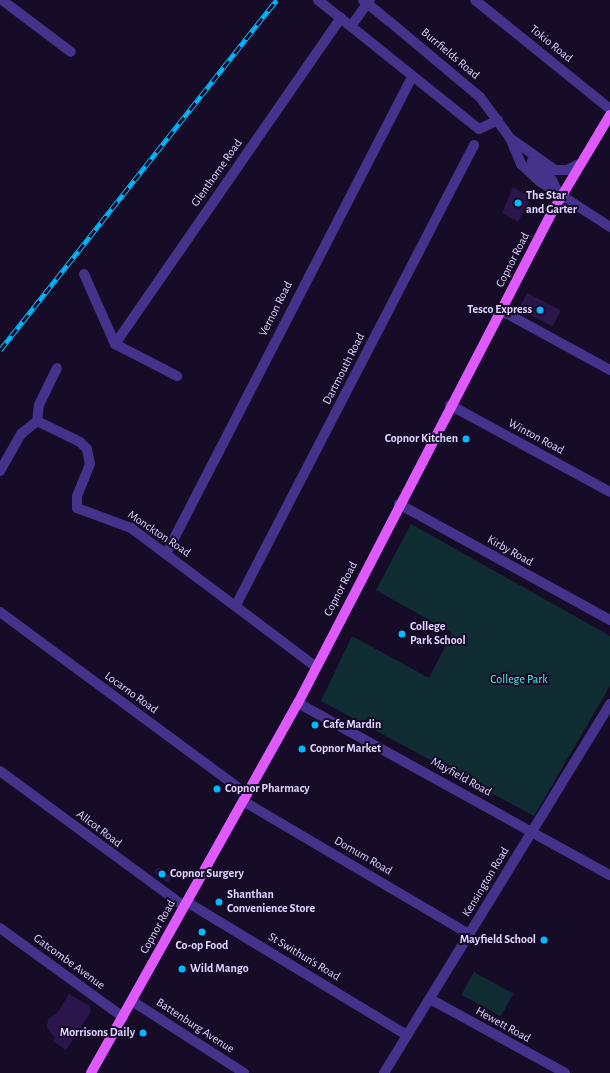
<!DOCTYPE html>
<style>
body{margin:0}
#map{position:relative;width:610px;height:1073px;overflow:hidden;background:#160c27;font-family:"Alegreya Sans",sans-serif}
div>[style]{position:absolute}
.green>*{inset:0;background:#0f2d32;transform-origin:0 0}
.building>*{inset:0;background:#2a164a;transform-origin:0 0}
.minor>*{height:10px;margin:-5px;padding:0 5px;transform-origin:5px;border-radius:5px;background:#45328b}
.major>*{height:10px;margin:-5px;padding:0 5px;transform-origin:5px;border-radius:5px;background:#de5aff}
.rail>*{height:4.5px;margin-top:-2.25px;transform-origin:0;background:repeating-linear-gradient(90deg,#160c27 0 9px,#00b9fe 0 18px);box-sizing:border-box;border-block:1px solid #00b9fe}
.minor-bridge>*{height:10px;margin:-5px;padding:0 5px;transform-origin:5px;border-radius:5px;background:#45328b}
.dots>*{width:11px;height:11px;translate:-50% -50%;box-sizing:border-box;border:2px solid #160c27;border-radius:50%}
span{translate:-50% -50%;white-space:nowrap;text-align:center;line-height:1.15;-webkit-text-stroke:4px #160c27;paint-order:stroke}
.street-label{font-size:12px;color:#dfd3ff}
.poi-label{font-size:12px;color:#dfd3ff;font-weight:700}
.left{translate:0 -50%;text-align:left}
.right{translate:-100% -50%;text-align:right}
.park-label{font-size:12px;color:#51ece0}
</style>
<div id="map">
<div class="green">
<i style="clip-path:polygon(411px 524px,610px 636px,610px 686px,534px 816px,321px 701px,352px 636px,429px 678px,452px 633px,376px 590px)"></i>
<i style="left:474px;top:972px;width:45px;height:26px;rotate:29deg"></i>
</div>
<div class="building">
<i style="clip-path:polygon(513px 187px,531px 198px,518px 222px,502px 213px)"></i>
<i style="left:527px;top:293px;width:38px;height:18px;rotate:27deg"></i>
<i style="left:158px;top:867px;width:17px;height:7px;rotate:36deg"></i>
<i style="clip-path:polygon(69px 994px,90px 1006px,91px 1012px,66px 1050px,53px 1041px,55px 1038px,47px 1028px,48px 1019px,58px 1012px)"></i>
</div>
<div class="minor">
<i style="left:2px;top:0;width:86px;rotate:37deg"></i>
<i style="left:318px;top:0;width:206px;rotate:38.7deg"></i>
<i style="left:479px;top:129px;width:21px;rotate:-25deg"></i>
<i style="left:475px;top:0;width:174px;rotate:38.9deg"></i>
<i style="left:389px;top:21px;width:119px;rotate:39.9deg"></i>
<i style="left:480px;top:97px;width:51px;rotate:53.8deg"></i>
<i style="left:510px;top:138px;width:28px;rotate:67deg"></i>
<i style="left:521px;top:164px;width:25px;rotate:43deg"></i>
<i style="left:539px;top:181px;width:85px;rotate:32.9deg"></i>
<i style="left:351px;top:26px;width:32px;rotate:-54deg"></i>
<i style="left:510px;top:138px;width:55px;rotate:35.4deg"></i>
<i style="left:555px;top:170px;width:12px"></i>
<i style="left:567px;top:170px;width:13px;rotate:-27deg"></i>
<i style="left:532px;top:161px;width:28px;rotate:44deg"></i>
<i style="left:552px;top:180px;width:14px;rotate:65deg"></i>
<i style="left:84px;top:274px;width:77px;rotate:66.1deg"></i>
<i style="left:115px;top:344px;width:70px;rotate:27.3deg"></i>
<i style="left:502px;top:311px;width:123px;rotate:28.6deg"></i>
<i style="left:115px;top:344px;width:397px;rotate:-55.3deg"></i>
<i style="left:450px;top:405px;width:182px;rotate:28.5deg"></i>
<i style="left:37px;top:421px;width:48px;rotate:26deg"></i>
<i style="left:80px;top:442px;width:10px;rotate:45deg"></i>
<i style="left:87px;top:449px;width:15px;rotate:79deg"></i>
<i style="left:90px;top:464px;width:35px;rotate:112deg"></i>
<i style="left:77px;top:496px;width:12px;rotate:90deg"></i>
<i style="left:77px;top:508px;width:58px;rotate:20.3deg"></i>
<i style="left:131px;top:528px;width:231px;rotate:36.9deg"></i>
<i style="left:0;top:471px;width:43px;rotate:-60.4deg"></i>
<i style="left:21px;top:434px;width:21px;rotate:-39deg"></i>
<i style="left:37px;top:421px;width:16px;rotate:-83deg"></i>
<i style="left:39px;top:405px;width:41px;rotate:-64.1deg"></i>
<i style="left:399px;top:504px;width:241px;rotate:28.8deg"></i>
<i style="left:166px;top:554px;width:537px;rotate:-62.72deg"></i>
<i style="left:236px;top:605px;width:518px;rotate:-62.64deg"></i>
<i style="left:0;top:612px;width:307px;rotate:36.4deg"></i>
<i style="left:298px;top:703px;width:356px;rotate:28.9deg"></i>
<i style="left:0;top:771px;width:228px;rotate:36.3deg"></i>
<i style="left:243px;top:801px;width:262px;rotate:30.5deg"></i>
<i style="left:187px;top:902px;width:257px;rotate:31.2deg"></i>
<i style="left:0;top:928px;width:152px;rotate:35.9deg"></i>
<i style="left:430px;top:999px;width:154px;rotate:28.7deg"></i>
<i style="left:132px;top:1001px;width:133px;rotate:32.7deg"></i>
<i style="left:384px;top:1073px;width:433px;rotate:-58.5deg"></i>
</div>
<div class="major">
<i style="left:91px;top:1073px;width:424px;rotate:-60.8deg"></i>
<i style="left:298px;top:703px;width:551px;rotate:-62.64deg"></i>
<i style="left:551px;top:214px;width:115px;rotate:-59.2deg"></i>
</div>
<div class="rail">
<i style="left:0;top:350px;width:446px;rotate:-51.7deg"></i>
</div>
<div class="minor-bridge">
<i style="left:363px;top:0;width:33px;rotate:39deg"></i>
</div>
<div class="dots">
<i style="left:518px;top:203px;background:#00b9fe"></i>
<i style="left:540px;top:310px;background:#00b9fe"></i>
<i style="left:466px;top:439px;background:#00b9fe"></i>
<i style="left:402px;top:634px;background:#00b9fe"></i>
<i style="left:315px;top:725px;background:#00b9fe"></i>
<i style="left:302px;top:749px;background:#00b9fe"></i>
<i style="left:217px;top:789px;background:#00b9fe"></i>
<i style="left:162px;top:874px;background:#00b9fe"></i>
<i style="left:219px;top:902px;background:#00b9fe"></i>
<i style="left:202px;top:932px;background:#00b9fe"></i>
<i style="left:544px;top:940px;background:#00b9fe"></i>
<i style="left:182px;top:969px;background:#00b9fe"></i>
<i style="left:143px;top:1033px;background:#00b9fe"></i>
</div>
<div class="street-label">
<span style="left:551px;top:44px;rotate:39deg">Tokio Road</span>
<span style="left:450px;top:54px;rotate:40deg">Burrfields Road</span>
<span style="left:217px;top:173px;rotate:-55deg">Glenthorne Road</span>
<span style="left:513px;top:260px;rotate:-63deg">Copnor Road</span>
<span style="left:276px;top:309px;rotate:-63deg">Vernon Road</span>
<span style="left:344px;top:369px;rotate:-63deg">Dartmouth Road</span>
<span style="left:536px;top:437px;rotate:28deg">Winton Road</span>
<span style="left:159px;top:534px;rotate:34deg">Monckton Road</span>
<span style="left:510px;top:551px;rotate:29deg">Kirby Road</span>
<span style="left:341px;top:589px;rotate:-63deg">Copnor Road</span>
<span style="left:131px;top:693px;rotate:36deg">Locarno Road</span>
<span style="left:461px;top:777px;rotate:29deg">Mayfield Road</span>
<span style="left:99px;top:829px;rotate:37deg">Allcot Road</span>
<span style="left:363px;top:856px;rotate:30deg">Domum Road</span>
<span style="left:486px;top:882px;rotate:-59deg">Kensington Road</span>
<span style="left:158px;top:927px;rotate:-61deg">Copnor Road</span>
<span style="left:304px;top:957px;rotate:31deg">St Swithun's Road</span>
<span style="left:69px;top:962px;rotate:36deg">Gatcombe Avenue</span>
<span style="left:503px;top:1025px;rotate:29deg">Hewett Road</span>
<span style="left:195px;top:1026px;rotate:33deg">Battenburg Avenue</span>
</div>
<div class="poi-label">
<span class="left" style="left:526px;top:203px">The Star<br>and Garter</span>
<span class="right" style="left:532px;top:310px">Tesco Express</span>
<span class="right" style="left:458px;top:439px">Copnor Kitchen</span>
<span class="left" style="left:410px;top:634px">College<br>Park School</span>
<span class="left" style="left:323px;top:725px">Cafe Mardin</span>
<span class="left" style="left:310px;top:749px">Copnor Market</span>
<span class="left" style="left:225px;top:789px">Copnor Pharmacy</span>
<span class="left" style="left:170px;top:874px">Copnor Surgery</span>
<span class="left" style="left:227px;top:902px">Shanthan<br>Convenience Store</span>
<span class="right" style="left:536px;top:940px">Mayfield School</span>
<span style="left:202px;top:946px">Co-op Food</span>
<span class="left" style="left:190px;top:969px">Wild Mango</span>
<span class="right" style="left:135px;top:1033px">Morrisons Daily</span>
</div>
<div class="park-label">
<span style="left:519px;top:680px">College Park</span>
</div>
</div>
